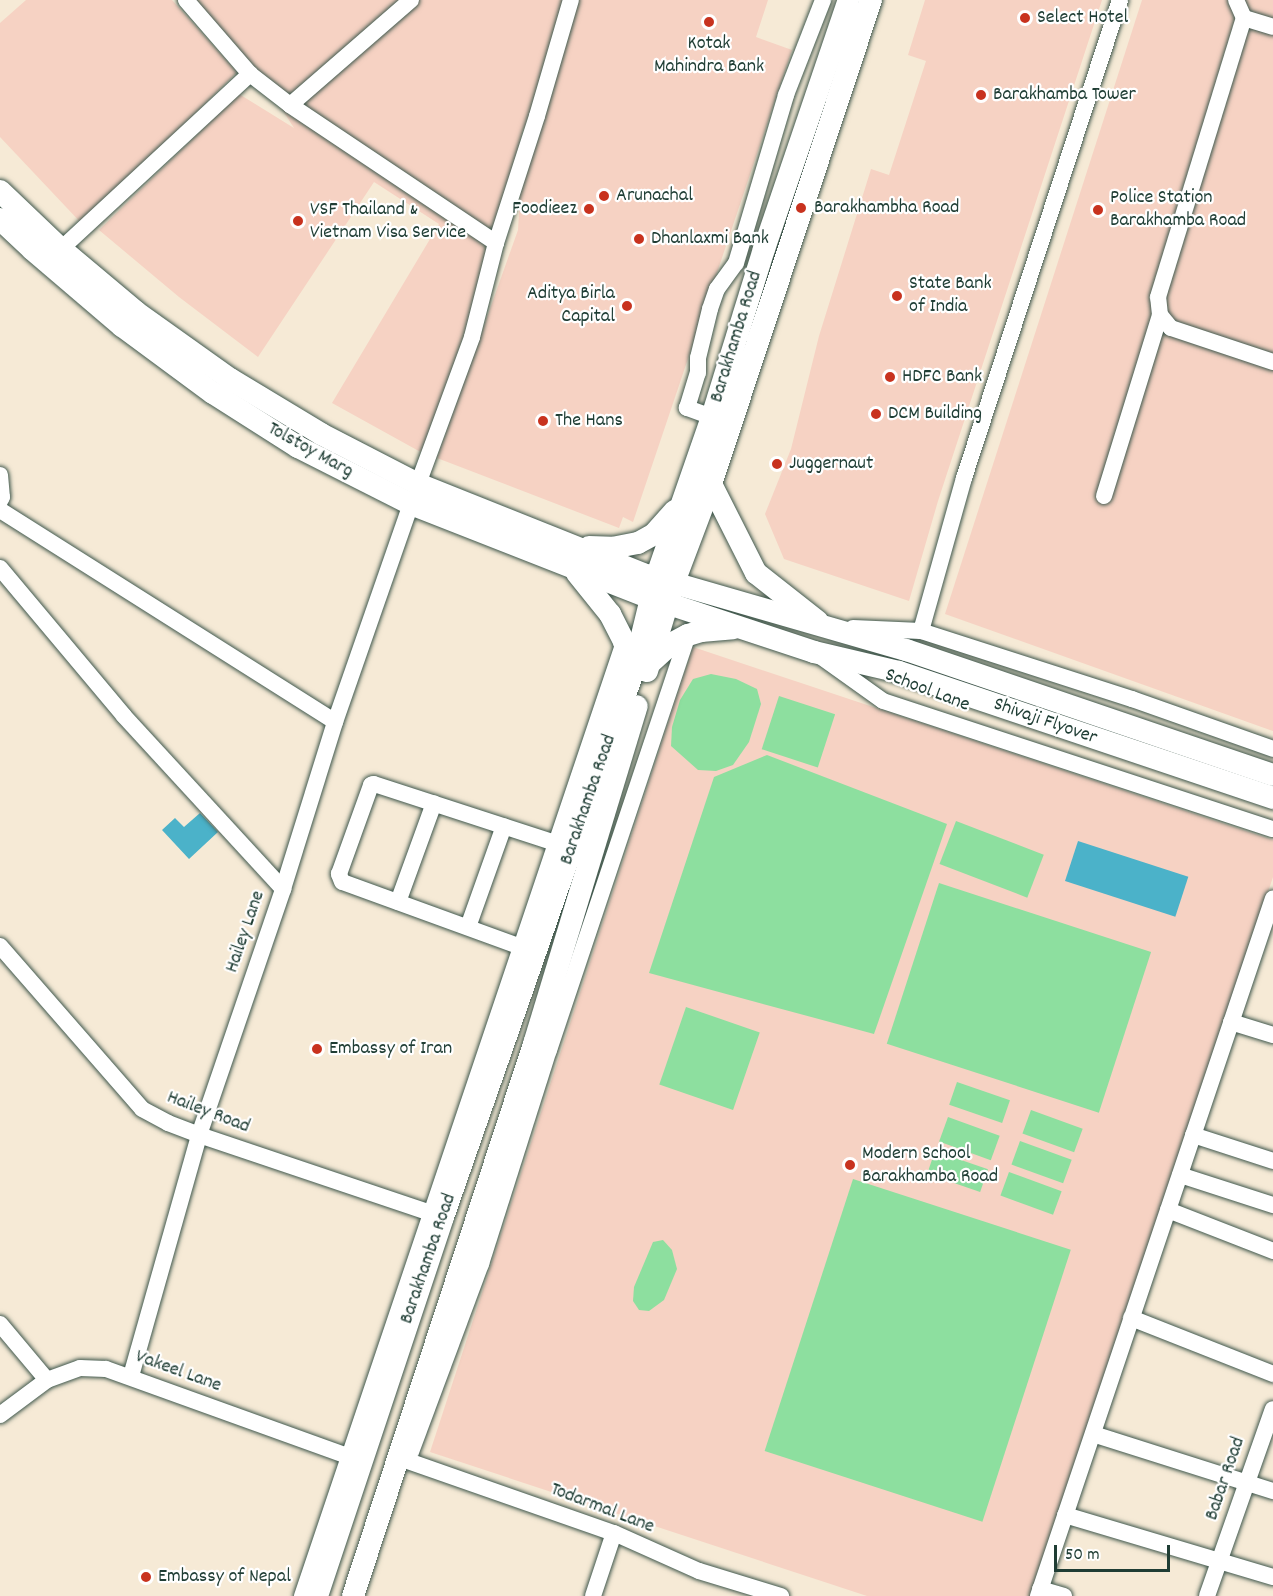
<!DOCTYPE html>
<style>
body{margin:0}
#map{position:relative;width:1273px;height:1596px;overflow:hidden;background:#f6ead6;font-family:Dekko,sans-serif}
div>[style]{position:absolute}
.built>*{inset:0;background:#f6d2c3}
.green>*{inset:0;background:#8ddf9f;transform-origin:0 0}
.water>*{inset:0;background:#4bb2c9;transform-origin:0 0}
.roads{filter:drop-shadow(0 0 2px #3f574c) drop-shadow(0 0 2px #3f574c)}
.minor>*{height:16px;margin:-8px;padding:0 8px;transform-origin:8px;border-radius:8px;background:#fff}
.secondary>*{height:22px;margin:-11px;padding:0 11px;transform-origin:11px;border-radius:11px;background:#fff}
.dots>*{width:16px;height:16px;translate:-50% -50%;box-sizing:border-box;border:3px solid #fff;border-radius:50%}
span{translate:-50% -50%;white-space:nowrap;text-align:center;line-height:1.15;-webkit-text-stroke:4.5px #fff;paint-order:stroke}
.poi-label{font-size:20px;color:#1f3d34}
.left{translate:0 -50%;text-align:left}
.right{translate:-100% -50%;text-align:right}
.street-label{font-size:20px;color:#1f3d34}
.scale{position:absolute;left:1054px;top:1545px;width:116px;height:27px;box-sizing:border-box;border:3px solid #1f3d34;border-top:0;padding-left:8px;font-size:18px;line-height:21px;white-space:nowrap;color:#1f3d34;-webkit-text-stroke:4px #fff;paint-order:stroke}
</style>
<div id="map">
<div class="built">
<i style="clip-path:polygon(26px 0,172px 0,237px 72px,83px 225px,0 137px,0 23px)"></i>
<i style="clip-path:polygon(183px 0,768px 0,756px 37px,792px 50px,633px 522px,623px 517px,619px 528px,437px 458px,518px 230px,524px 126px,491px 252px,426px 455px,332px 403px,439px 224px,374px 182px,258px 357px,179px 297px,99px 230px,239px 94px,294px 128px,258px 72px)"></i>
<i style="clip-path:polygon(925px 0,1102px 0,938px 501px,909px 601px,784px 559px,765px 514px,791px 449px,819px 336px,871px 169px,889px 175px,926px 61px,908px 55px)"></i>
<i style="clip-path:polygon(1142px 0,1273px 0,1273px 731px,945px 614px)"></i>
<i style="clip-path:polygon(693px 647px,1273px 840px,1273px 877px,1033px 1596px,867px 1596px,430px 1452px)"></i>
</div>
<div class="green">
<i style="clip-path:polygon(711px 674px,736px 679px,757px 689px,761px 704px,749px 742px,733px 765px,716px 771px,698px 770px,671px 746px,672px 727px,680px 700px,693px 679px)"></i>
<i style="left:779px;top:696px;width:59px;height:56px;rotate:18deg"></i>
<i style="clip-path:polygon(767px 755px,947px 824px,874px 1034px,649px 973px,714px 777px)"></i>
<i style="left:956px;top:821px;width:94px;height:46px;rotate:21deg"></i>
<i style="left:939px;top:883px;width:223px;height:169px;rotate:18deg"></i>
<i style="left:686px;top:1007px;width:78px;height:82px;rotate:19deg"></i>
<i style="left:957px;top:1082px;width:56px;height:24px;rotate:19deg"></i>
<i style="left:1031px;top:1110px;width:55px;height:25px;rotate:20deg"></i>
<i style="left:948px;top:1117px;width:55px;height:26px;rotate:20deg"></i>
<i style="left:1020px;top:1141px;width:55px;height:25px;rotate:20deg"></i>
<i style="left:935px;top:1151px;width:56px;height:24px;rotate:19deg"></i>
<i style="left:1009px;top:1172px;width:56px;height:25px;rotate:20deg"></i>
<i style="left:853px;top:1179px;width:229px;height:286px;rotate:18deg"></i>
<i style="clip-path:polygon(663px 1240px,672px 1250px,677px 1269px,664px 1300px,649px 1311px,639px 1310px,633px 1301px,634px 1287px,653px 1242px)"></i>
</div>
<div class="water">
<i style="clip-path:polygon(200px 813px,218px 832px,189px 859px,162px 830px,175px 818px,184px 827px)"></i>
<i style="left:1078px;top:841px;width:116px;height:42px;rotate:18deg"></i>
</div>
<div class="roads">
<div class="minor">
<i style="left:411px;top:0;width:160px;rotate:139deg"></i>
<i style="left:290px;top:105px;width:248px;rotate:33.8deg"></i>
<i style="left:1236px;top:0;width:20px;rotate:66deg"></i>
<i style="left:1244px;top:18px;width:30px;rotate:17deg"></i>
<i style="left:250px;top:74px;width:51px;rotate:37.8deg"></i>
<i style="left:61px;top:249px;width:258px;rotate:-42.8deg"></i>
<i style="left:250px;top:74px;width:98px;rotate:-130.9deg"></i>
<i style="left:1160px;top:315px;width:17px;rotate:50deg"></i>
<i style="left:1171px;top:328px;width:108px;rotate:18.4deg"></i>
<i style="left:712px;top:417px;width:27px;rotate:-160deg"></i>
<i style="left:687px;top:408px;width:37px;rotate:-73deg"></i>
<i style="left:698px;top:373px;width:15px;rotate:-90deg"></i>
<i style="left:698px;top:358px;width:50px;rotate:-76.2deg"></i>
<i style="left:710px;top:309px;width:21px;rotate:-71deg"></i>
<i style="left:717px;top:289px;width:32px;rotate:-54deg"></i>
<i style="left:736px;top:263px;width:175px;rotate:-73.4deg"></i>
<i style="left:786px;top:95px;width:102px;rotate:-68.7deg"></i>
<i style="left:0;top:475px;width:22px;rotate:85deg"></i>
<i style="left:2px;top:497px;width:4px;rotate:117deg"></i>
<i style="left:418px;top:484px;width:157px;rotate:-69.8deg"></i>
<i style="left:472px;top:337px;width:97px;rotate:-75.7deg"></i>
<i style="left:496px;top:243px;width:133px;rotate:-72.1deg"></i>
<i style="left:537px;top:116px;width:121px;rotate:-73.7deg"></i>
<i style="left:1104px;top:496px;width:189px;rotate:-72.8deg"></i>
<i style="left:1160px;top:315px;width:18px;rotate:-96deg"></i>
<i style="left:1158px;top:297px;width:292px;rotate:-72.9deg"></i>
<i style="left:0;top:510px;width:396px;rotate:32.3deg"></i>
<i style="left:0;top:568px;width:193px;rotate:50deg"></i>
<i style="left:124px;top:716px;width:235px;rotate:47.4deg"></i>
<i style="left:853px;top:628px;width:68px;rotate:2.5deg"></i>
<i style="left:921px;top:631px;width:222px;rotate:17.9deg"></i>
<i style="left:1132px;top:699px;width:150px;rotate:19.5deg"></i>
<i style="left:921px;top:631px;width:159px;rotate:-74.3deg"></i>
<i style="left:964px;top:478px;width:503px;rotate:-71.93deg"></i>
<i style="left:820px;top:656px;width:77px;rotate:35.5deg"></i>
<i style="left:883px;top:701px;width:410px;rotate:18.2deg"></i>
<i style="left:398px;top:902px;width:105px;rotate:-70deg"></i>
<i style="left:468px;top:927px;width:107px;rotate:-70.4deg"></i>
<i style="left:0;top:946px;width:216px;rotate:48.9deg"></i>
<i style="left:142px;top:1109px;width:30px;rotate:28deg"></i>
<i style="left:168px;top:1123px;width:33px;rotate:21deg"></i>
<i style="left:199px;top:1135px;width:254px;rotate:18.6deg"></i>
<i style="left:521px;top:947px;width:190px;rotate:-160deg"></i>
<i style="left:342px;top:882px;width:9px;rotate:-111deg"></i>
<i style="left:339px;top:874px;width:95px;rotate:-70.2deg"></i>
<i style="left:371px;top:785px;width:3px;rotate:-18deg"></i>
<i style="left:374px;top:784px;width:191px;rotate:18deg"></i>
<i style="left:1231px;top:1022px;width:44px;rotate:17.2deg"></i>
<i style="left:1193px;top:1135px;width:84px;rotate:18deg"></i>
<i style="left:1180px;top:1175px;width:98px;rotate:17.9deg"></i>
<i style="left:1168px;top:1210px;width:113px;rotate:21.3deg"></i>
<i style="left:1131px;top:1318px;width:153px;rotate:21.5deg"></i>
<i style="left:0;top:1324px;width:73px;rotate:50deg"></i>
<i style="left:131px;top:1376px;width:250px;rotate:-74.2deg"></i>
<i style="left:199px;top:1135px;width:260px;rotate:-71.1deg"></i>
<i style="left:283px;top:889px;width:175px;rotate:-72.7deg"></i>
<i style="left:335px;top:722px;width:231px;rotate:-70.8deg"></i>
<i style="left:0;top:1415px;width:59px;rotate:-36.7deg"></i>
<i style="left:47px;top:1380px;width:35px;rotate:-20deg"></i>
<i style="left:80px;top:1368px;width:26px;rotate:2deg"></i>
<i style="left:106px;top:1369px;width:256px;rotate:19.8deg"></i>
<i style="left:1093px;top:1434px;width:189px;rotate:17.6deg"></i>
<i style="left:411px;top:1452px;width:201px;rotate:-69.6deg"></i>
<i style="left:481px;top:1264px;width:225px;rotate:-72.4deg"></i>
<i style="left:549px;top:1050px;width:438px;rotate:-71.5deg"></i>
<i style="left:408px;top:1461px;width:218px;rotate:19.3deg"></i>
<i style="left:614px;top:1533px;width:93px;rotate:24.1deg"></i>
<i style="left:699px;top:1571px;width:86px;rotate:17deg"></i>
<i style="left:1065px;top:1515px;width:217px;rotate:16.6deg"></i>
<i style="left:1040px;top:1589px;width:25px;rotate:16deg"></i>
<i style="left:302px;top:1596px;width:1007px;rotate:-71.35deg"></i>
<i style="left:593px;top:1596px;width:66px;rotate:-71.6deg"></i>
<i style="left:1038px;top:1596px;width:736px;rotate:-71.39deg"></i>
<i style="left:1207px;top:1596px;width:198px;rotate:-70.6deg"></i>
</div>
<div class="secondary">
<i style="left:0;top:191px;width:84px;rotate:43.6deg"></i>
<i style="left:61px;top:249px;width:98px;rotate:40deg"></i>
<i style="left:136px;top:312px;width:115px;rotate:35.5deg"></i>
<i style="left:230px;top:379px;width:106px;rotate:31.1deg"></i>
<i style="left:321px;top:434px;width:109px;rotate:27.3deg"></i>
<i style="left:418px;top:484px;width:245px;rotate:21.8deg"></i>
<i style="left:646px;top:575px;width:271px;rotate:16.1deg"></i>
<i style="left:906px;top:650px;width:388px;rotate:18.8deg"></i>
<i style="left:0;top:219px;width:45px;rotate:43.2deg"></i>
<i style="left:33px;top:250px;width:117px;rotate:40.5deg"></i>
<i style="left:122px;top:326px;width:113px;rotate:36.4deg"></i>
<i style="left:213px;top:393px;width:101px;rotate:32.4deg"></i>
<i style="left:298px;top:447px;width:127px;rotate:26.8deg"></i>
<i style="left:411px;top:504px;width:258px;rotate:21.4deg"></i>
<i style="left:651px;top:598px;width:172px;rotate:18.3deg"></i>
<i style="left:814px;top:652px;width:87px;rotate:13.2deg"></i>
<i style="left:899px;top:672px;width:395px;rotate:18.6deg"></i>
<i style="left:711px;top:484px;width:100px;rotate:63.2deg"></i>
<i style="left:756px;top:573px;width:78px;rotate:38.2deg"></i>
<i style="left:589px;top:547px;width:23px;rotate:2deg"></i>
<i style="left:612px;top:548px;width:26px;rotate:-11deg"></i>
<i style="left:638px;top:543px;width:18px;rotate:-29deg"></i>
<i style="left:654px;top:534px;width:31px;rotate:-48deg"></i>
<i style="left:577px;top:573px;width:53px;rotate:51.2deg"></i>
<i style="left:610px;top:614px;width:31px;rotate:63deg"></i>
<i style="left:624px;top:642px;width:29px;rotate:72deg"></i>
<i style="left:651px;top:662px;width:27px;rotate:-42deg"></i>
<i style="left:671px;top:644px;width:19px;rotate:-28deg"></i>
<i style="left:688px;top:635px;width:14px;rotate:-17deg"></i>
<i style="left:701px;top:631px;width:32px;rotate:-5deg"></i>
<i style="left:647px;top:671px;width:93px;rotate:-73.1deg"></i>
<i style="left:674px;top:582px;width:105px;rotate:-69.3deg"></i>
<i style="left:711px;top:484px;width:510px;rotate:-71.71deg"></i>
<i style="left:317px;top:1596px;width:399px;rotate:-71.6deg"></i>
<i style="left:443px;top:1217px;width:577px;rotate:-70.78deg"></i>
<i style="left:633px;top:672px;width:97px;rotate:-76.3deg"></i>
<i style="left:656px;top:578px;width:170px;rotate:-70.8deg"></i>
<i style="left:712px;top:417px;width:176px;rotate:-72.8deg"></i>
<i style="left:764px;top:249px;width:263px;rotate:-71.2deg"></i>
<i style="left:353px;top:1596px;width:581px;rotate:-71.85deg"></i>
<i style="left:534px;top:1044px;width:353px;rotate:-73.1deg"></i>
</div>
</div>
<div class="dots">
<i style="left:1025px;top:18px;background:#c8321e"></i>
<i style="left:709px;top:22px;background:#c8321e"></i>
<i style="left:981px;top:95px;background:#c8321e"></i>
<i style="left:604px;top:196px;background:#c8321e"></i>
<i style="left:801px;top:208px;background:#c8321e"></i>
<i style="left:589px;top:209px;background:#c8321e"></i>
<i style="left:1098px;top:210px;background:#c8321e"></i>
<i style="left:298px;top:221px;background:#c8321e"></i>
<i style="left:639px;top:239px;background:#c8321e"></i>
<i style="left:897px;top:296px;background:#c8321e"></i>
<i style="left:627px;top:306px;background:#c8321e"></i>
<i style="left:890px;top:377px;background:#c8321e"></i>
<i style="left:876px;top:414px;background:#c8321e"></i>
<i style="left:543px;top:421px;background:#c8321e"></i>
<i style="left:777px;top:464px;background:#c8321e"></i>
<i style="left:317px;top:1049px;background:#c8321e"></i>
<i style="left:850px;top:1165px;background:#c8321e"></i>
<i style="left:146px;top:1577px;background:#c8321e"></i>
</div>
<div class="poi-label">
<span class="left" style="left:1037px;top:18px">Select Hotel</span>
<span style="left:709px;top:56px">Kotak<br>Mahindra Bank</span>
<span class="left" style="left:993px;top:95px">Barakhamba Tower</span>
<span class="left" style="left:616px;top:196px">Arunachal</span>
<span class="left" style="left:1110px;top:210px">Police Station<br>Barakhamba Road</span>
<span class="left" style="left:814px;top:208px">Barakhambha Road</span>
<span class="right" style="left:577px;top:209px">Foodieez</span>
<span class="left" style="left:310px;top:222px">VSF Thailand &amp;<br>Vietnam Visa Service</span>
<span class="left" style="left:651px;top:239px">Dhanlaxmi Bank</span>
<span class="left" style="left:909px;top:296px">State Bank<br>of India</span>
<span class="right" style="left:615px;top:306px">Aditya Birla<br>Capital</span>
<span class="left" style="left:902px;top:377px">HDFC Bank</span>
<span class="left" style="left:888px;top:414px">DCM Building</span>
<span class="left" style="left:555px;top:421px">The Hans</span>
<span class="left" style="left:789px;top:464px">Juggernaut</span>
<span class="left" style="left:329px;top:1049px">Embassy of Iran</span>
<span class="left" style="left:862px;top:1166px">Modern School<br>Barakhamba Road</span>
<span class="left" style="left:158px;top:1577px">Embassy of Nepal</span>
</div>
<div class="street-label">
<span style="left:737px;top:337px;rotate:-73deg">Barakhamba Road</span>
<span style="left:310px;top:451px;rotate:29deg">Tolstoy Marg</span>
<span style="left:927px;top:691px;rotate:21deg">School Lane</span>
<span style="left:1045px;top:722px;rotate:19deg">Shivaji Flyover</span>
<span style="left:589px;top:800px;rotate:-71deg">Barakhamba Road</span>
<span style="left:246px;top:932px;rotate:-71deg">Hailey Lane</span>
<span style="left:208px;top:1113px;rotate:21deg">Hailey Road</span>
<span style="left:429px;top:1259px;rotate:-71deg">Barakhamba Road</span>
<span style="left:178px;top:1372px;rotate:20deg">Vakeel Lane</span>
<span style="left:1226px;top:1479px;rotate:-71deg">Babar Road</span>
<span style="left:602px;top:1509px;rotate:21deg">Todarmal Lane</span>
</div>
<div class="scale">50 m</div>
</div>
